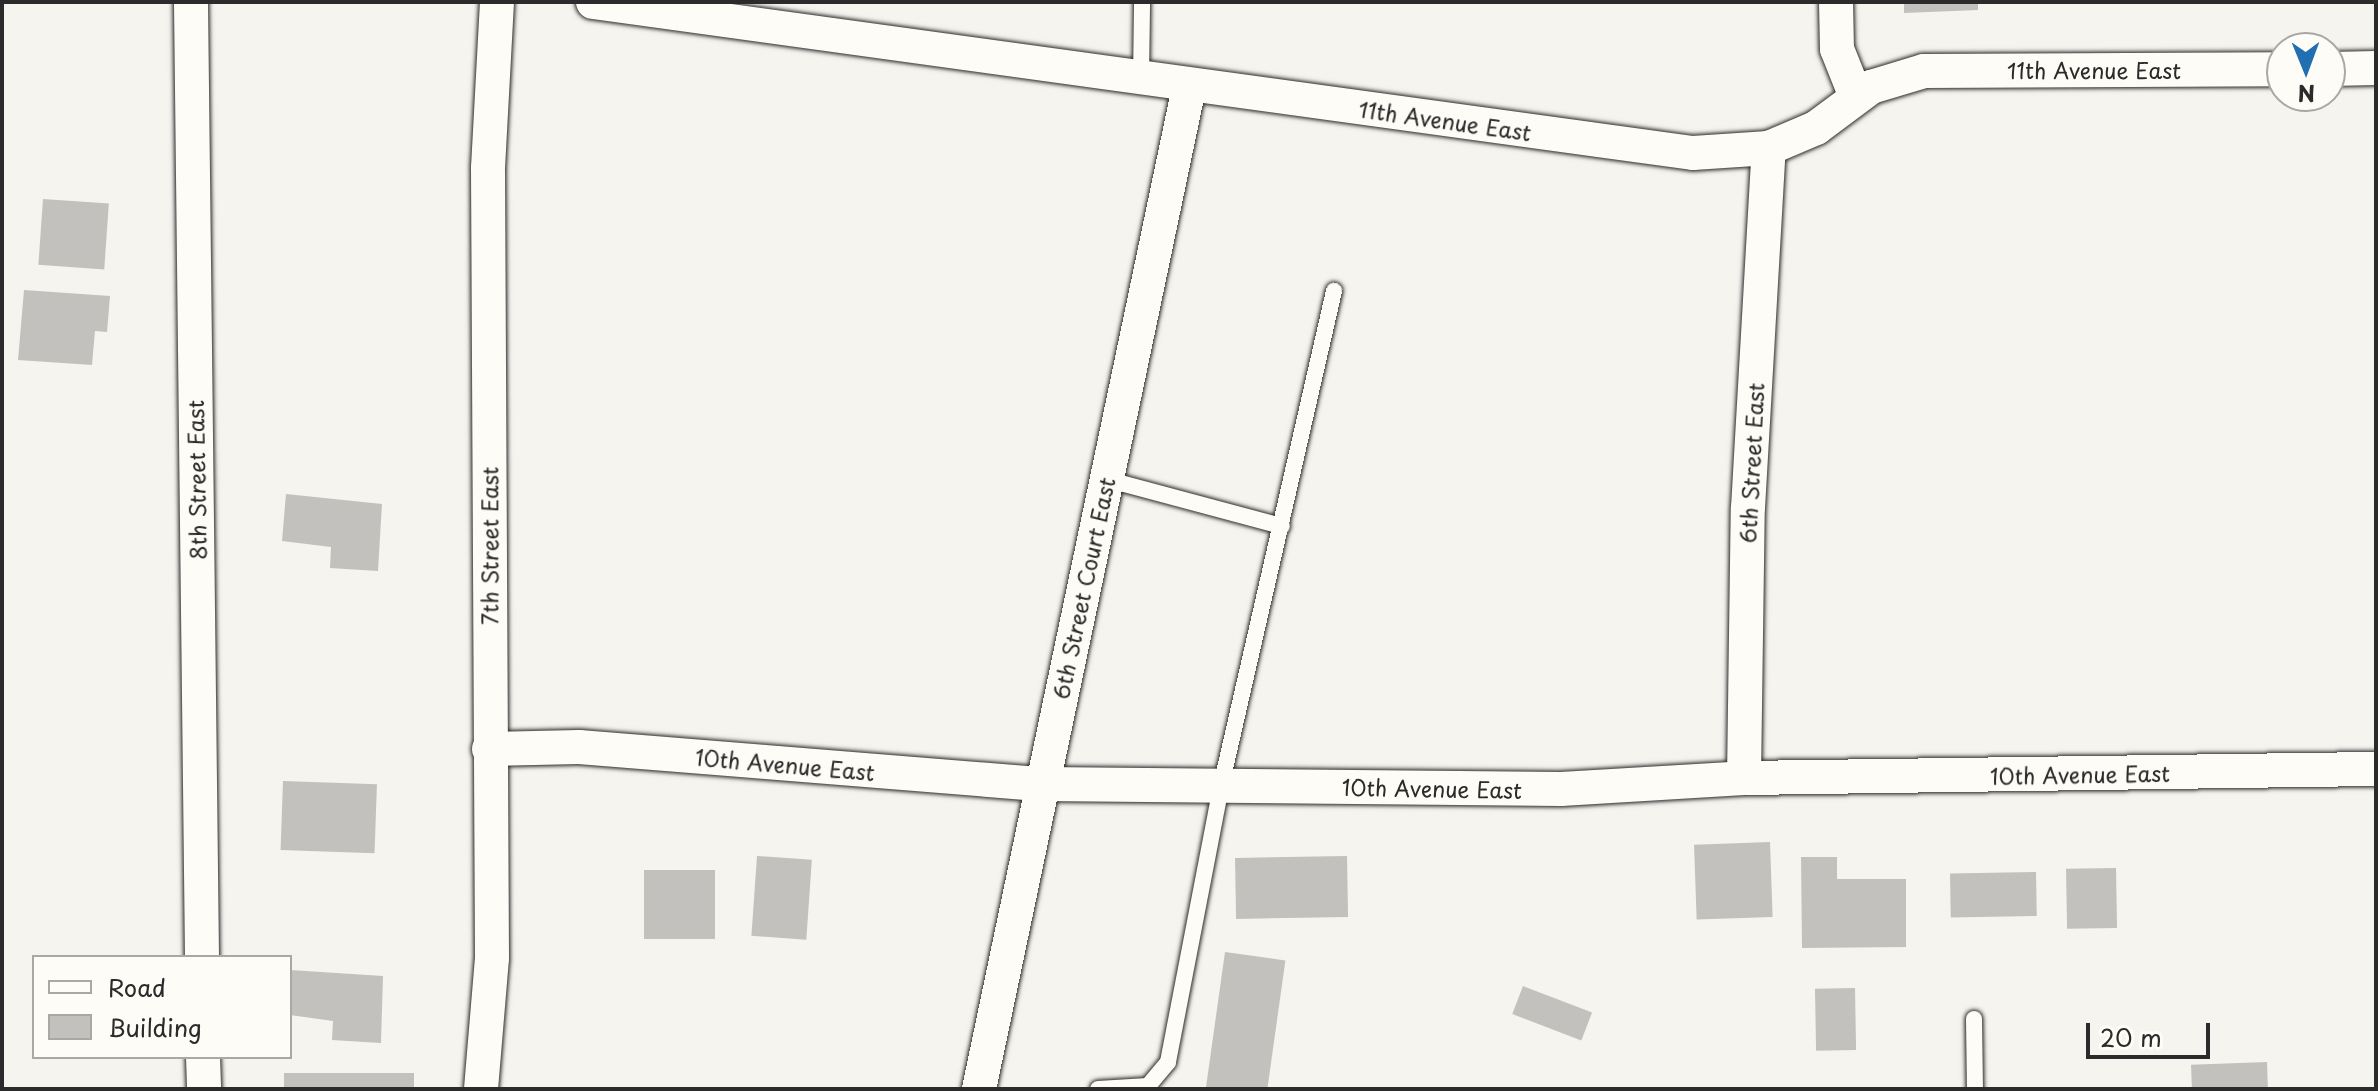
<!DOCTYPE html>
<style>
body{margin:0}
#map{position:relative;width:2378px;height:1091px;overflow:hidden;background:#f5f4ef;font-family:"Playpen Sans",sans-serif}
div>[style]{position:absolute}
.building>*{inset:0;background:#c2c1be;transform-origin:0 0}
.roads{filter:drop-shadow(0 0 2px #2b2b2b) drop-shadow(0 0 2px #2b2b2b)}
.service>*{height:16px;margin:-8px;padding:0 8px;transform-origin:8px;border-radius:8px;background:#fdfcf7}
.minor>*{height:34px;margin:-17px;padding:0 17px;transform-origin:17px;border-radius:17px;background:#fdfcf7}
span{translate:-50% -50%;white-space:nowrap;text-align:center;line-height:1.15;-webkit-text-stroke:6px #fdfcf7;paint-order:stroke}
.street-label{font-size:22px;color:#2b2b2b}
.frame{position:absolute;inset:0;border:4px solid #2b2b2b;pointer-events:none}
.legend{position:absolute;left:32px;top:955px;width:260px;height:104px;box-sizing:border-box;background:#fdfcf7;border:2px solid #a9a8a5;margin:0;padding:10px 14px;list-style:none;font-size:24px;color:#2b2b2b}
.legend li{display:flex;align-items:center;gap:16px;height:40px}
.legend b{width:40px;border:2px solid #a9a8a5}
.north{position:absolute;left:2266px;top:32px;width:80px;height:80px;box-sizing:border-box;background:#fdfcf7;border:2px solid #a9a8a5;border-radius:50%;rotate:179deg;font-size:22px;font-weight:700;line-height:32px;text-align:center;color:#2b2b2b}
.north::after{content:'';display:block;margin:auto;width:28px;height:36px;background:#1f6fb2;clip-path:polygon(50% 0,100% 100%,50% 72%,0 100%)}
.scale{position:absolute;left:2086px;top:1023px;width:124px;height:36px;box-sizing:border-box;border:4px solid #2b2b2b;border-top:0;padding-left:10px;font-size:24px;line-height:28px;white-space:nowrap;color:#2b2b2b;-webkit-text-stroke:6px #fdfcf7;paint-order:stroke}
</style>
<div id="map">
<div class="building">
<i style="clip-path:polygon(1904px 2px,1978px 2px,1978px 10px,1904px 13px)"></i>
<i style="left:43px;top:199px;width:66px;height:66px;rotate:4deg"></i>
<i style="clip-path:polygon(24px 290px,110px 296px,107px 332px,95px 331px,92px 365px,18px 360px)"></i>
<i style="clip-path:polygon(286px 494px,382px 504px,378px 571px,330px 568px,331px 547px,282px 541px)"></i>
<i style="left:283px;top:781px;width:94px;height:69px;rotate:2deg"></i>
<i style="left:1770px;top:842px;width:75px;height:76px;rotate:88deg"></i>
<i style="left:757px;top:856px;width:55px;height:80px;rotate:4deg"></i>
<i style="left:1347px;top:856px;width:61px;height:112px;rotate:89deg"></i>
<i style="clip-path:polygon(1801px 857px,1837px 857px,1837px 879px,1906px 879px,1906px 947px,1802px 948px)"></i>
<i style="left:2116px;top:868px;width:60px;height:50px;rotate:89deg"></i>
<i style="left:715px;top:870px;width:69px;height:71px;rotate:90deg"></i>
<i style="left:2036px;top:872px;width:44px;height:86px;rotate:89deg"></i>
<i style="left:1225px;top:952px;width:61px;height:137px;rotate:8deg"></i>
<i style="clip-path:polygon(290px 970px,383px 976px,381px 1043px,332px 1040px,333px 1021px,290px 1015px)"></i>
<i style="left:1523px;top:986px;width:74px;height:30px;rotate:21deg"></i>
<i style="left:1855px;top:988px;width:62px;height:40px;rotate:89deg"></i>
<i style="left:2267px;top:1062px;width:27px;height:76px;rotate:88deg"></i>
<i style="left:284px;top:1073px;width:130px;height:16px"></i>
</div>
<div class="roads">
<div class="service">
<i style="left:1141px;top:78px;width:76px;rotate:-89.2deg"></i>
<i style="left:1106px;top:479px;width:182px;rotate:15deg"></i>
<i style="left:1974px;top:1019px;width:70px;rotate:89.2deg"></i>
<i style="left:1098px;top:1089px;width:50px;rotate:-3.4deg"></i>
<i style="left:1148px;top:1086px;width:31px;rotate:-50deg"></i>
<i style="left:1168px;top:1062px;width:281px;rotate:-79.1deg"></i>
<i style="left:1221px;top:786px;width:508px;rotate:-77.14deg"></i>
</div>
<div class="minor">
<i style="left:191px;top:2px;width:955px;rotate:89.34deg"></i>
<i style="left:593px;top:2px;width:1110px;rotate:7.82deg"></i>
<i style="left:1693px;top:153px;width:76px;rotate:-3.8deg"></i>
<i style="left:1769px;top:148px;width:51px;rotate:-23.1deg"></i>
<i style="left:1816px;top:128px;width:69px;rotate:-36.7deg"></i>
<i style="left:1871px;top:87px;width:55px;rotate:-16.8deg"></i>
<i style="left:1924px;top:71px;width:358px;rotate:-0.3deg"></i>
<i style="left:1836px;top:2px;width:47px;rotate:88.8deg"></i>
<i style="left:1837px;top:49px;width:52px;rotate:68.4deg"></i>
<i style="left:2330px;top:69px;width:46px;rotate:-1.2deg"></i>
<i style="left:489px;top:749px;width:90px;rotate:-1.3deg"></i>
<i style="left:579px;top:747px;width:464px;rotate:4.6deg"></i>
<i style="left:1042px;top:784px;width:519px;rotate:0.55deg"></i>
<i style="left:1561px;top:789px;width:183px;rotate:-3.4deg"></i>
<i style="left:1744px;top:778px;width:632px;rotate:-0.82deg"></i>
<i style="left:1744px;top:778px;width:270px;rotate:-89.2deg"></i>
<i style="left:1748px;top:508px;width:361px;rotate:-86.7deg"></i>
<i style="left:203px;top:1057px;width:32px;rotate:88deg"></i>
<i style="left:481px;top:1089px;width:131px;rotate:-85.2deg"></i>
<i style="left:492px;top:958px;width:790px;rotate:-90.29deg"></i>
<i style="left:488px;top:168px;width:166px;rotate:-86.9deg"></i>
<i style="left:979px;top:1089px;width:1024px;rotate:-78.16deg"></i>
</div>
</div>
<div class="street-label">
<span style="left:2094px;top:70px">11th Avenue East</span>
<span style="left:1445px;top:120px;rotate:8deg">11th Avenue East</span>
<span style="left:1751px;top:463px;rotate:-87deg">6th Street East</span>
<span style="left:196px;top:480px;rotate:-91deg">8th Street East</span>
<span style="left:489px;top:546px;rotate:-90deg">7th Street East</span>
<span style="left:1083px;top:588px;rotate:-78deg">6th Street Court East</span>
<span style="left:785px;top:764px;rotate:5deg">10th Avenue East</span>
<span style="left:2080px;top:774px;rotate:-1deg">10th Avenue East</span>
<span style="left:1432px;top:788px;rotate:1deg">10th Avenue East</span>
</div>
<div class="frame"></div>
<ul class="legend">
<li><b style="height:10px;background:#fdfcf7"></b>Road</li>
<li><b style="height:22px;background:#c2c1be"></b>Building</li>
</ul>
<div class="north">N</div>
<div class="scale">20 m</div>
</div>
